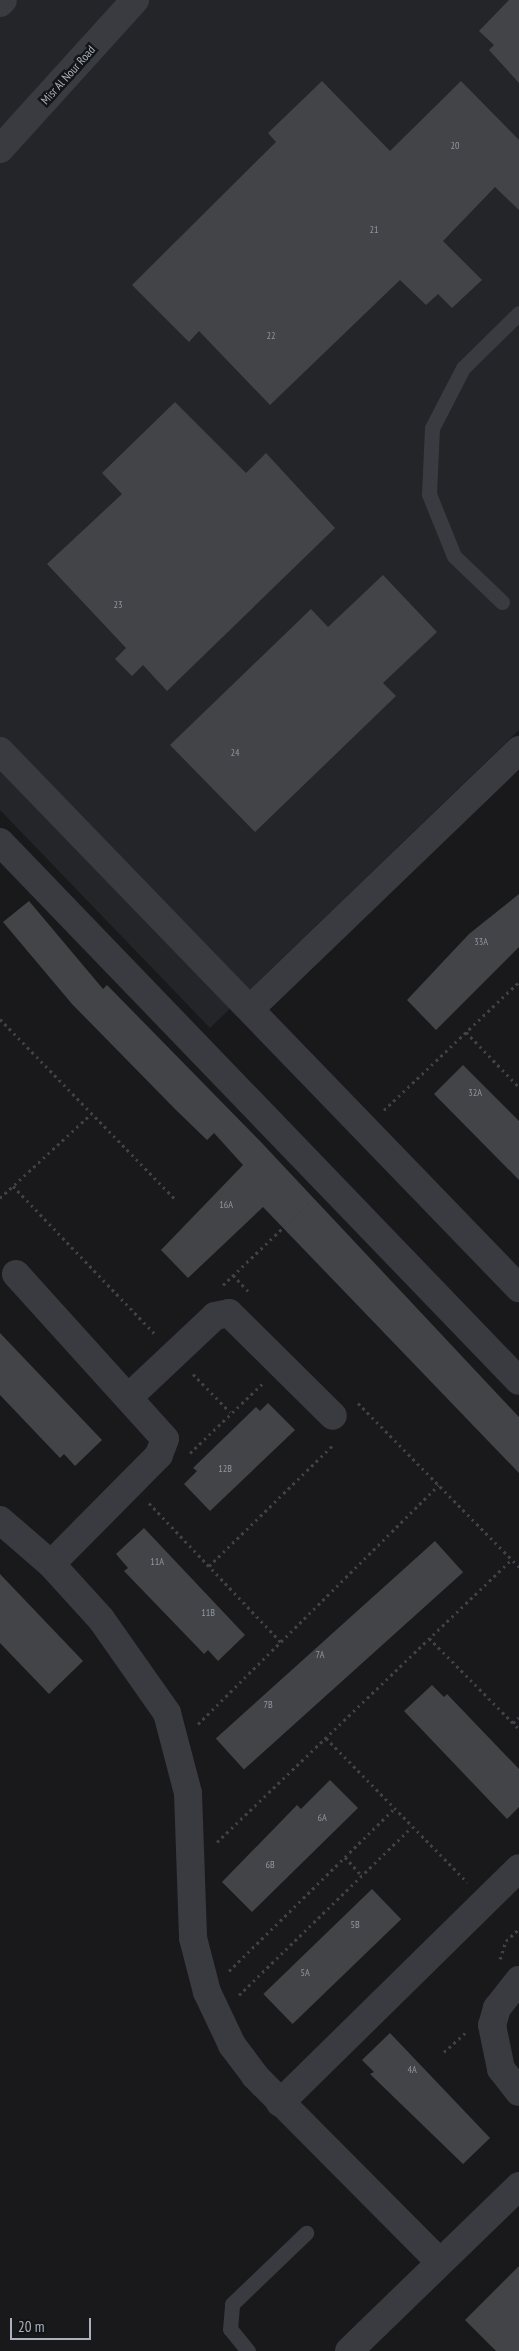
<!DOCTYPE html>
<style>
body{margin:0}
#map{position:relative;width:519px;height:2351px;overflow:hidden;background:#19191b;font-family:"PT Sans Narrow",sans-serif}
div>[style]{position:absolute}
.built>*{inset:0;background:#242528}
.building>*{inset:0;background:#424448;transform-origin:0 0}
.path>*{height:3px;margin-top:-1.5px;transform-origin:0;background:repeating-linear-gradient(90deg,#3f4248 0 2.5px,transparent 0 6.5px)}
.service>*{height:15px;margin:-7.5px;padding:0 7.5px;transform-origin:7.5px;border-radius:7.5px;background:#393b41}
.minor>*{height:28px;margin:-14px;padding:0 14px;transform-origin:14px;border-radius:14px;background:#393b41}
.tertiary>*{height:28px;margin:-14px;padding:0 14px;transform-origin:14px;border-radius:14px;background:#393b41}
span{translate:-50% -50%;white-space:nowrap;text-align:center;line-height:1.15;-webkit-text-stroke:5px #131416;paint-order:stroke}
.number-label{font-size:10px;color:#90969f}
.number-label span{-webkit-text-stroke-width:0}
.street-label{font-size:12px;color:#aab1bc}
.scale{position:absolute;left:10px;top:2318px;width:81px;height:22px;box-sizing:border-box;border:2px solid #aab1bc;border-top:0;padding-left:6px;font-size:15px;line-height:18px;white-space:nowrap;color:#aab1bc;-webkit-text-stroke:4px #131416;paint-order:stroke}
</style>
<div id="map">
<div class="built">
<i style="clip-path:polygon(9px 0,519px 0,519px 730px,210px 1028px,0 810px,0 11px)"></i>
</div>
<div class="building">
<i style="clip-path:polygon(509px 0,519px 0,519px 83px,489px 50px,494px 45px,479px 31px)"></i>
<i style="clip-path:polygon(322px 81px,390px 151px,461px 81px,519px 140px,519px 210px,495px 187px,443px 241px,482px 280px,452px 308px,438px 294px,426px 305px,400px 280px,270px 405px,199px 331px,189px 342px,132px 285px,276px 142px,268px 133px)"></i>
<i style="clip-path:polygon(175px 402px,246px 473px,266px 453px,335px 528px,167px 691px,143px 665px,132px 676px,115px 659px,126px 648px,47px 564px,122px 494px,102px 473px)"></i>
<i style="clip-path:polygon(383px 575px,437px 632px,383px 683px,396px 696px,255px 832px,170px 745px,311px 609px,328px 627px)"></i>
<i style="clip-path:polygon(519px 894px,519px 947px,436px 1030px,407px 1000px,469px 934px)"></i>
<i style="clip-path:polygon(29px 901px,103px 989px,107px 985px,259px 1140px,519px 1417px,519px 1473px,263px 1207px,188px 1278px,161px 1250px,243px 1165px,214px 1133px,207px 1140px,176px 1110px,72px 1004px,3px 922px)"></i>
<i style="clip-path:polygon(463px 1065px,519px 1121px,519px 1180px,434px 1094px)"></i>
<i style="clip-path:polygon(0 1333px,102px 1440px,75px 1466px,64px 1454px,60px 1458px,0 1395px)"></i>
<i style="clip-path:polygon(268px 1403px,295px 1430px,210px 1511px,184px 1484px,197px 1471px,193px 1468px,256px 1407px,260px 1411px)"></i>
<i style="clip-path:polygon(144px 1528px,245px 1635px,218px 1661px,208px 1650px,204px 1654px,124px 1571px,128px 1568px,116px 1554px)"></i>
<i style="left:435px;top:1541px;width:42px;height:295px;rotate:48deg"></i>
<i style="clip-path:polygon(0 1574px,83px 1661px,49px 1694px,0 1643px)"></i>
<i style="clip-path:polygon(432px 1685px,444px 1697px,447px 1694px,519px 1769px,519px 1807px,507px 1819px,404px 1711px)"></i>
<i style="clip-path:polygon(330px 1780px,358px 1808px,252px 1912px,222px 1882px,297px 1805px,301px 1809px)"></i>
<i style="left:372px;top:1889px;width:42px;height:151px;rotate:46deg"></i>
<i style="clip-path:polygon(390px 2033px,490px 2138px,463px 2164px,370px 2074px,374px 2072px,362px 2060px)"></i>
<i style="clip-path:polygon(519px 2266px,519px 2351px,496px 2351px,465px 2320px)"></i>
</div>
<div class="path">
<i style="left:0;top:1019px;width:251px;rotate:45.8deg"></i>
<i style="left:466px;top:1032px;width:76px;rotate:46.1deg"></i>
<i style="left:384px;top:1110px;width:186px;rotate:-43.5deg"></i>
<i style="left:13px;top:1186px;width:207px;rotate:46.2deg"></i>
<i style="left:0;top:1198px;width:125px;rotate:-42.7deg"></i>
<i style="left:233px;top:1275px;width:22px;rotate:47deg"></i>
<i style="left:223px;top:1285px;width:122px;rotate:-43.7deg"></i>
<i style="left:193px;top:1374px;width:53px;rotate:45.8deg"></i>
<i style="left:358px;top:1403px;width:230px;rotate:45.5deg"></i>
<i style="left:190px;top:1453px;width:101px;rotate:-43.8deg"></i>
<i style="left:149px;top:1503px;width:192px;rotate:46.5deg"></i>
<i style="left:209px;top:1566px;width:175px;rotate:-44.3deg"></i>
<i style="left:429px;top:1638px;width:128px;rotate:45.3deg"></i>
<i style="left:513px;top:1723px;width:8px;rotate:-45deg"></i>
<i style="left:198px;top:1724px;width:339px;rotate:-44.8deg"></i>
<i style="left:326px;top:1738px;width:202px;rotate:45.6deg"></i>
<i style="left:217px;top:1842px;width:409px;rotate:-43.8deg"></i>
<i style="left:345px;top:1857px;width:24px;rotate:48deg"></i>
<i style="left:500px;top:1959px;width:19px;rotate:-72deg"></i>
<i style="left:506px;top:1941px;width:18px;rotate:-43deg"></i>
<i style="left:229px;top:1971px;width:233px;rotate:-44.5deg"></i>
<i style="left:239px;top:1995px;width:241px;rotate:-44.2deg"></i>
<i style="left:444px;top:2052px;width:30px;rotate:-42deg"></i>
</div>
<div class="service">
<i style="left:502px;top:602px;width:66px;rotate:-136.2deg"></i>
<i style="left:454px;top:556px;width:67px;rotate:-112deg"></i>
<i style="left:429px;top:494px;width:66px;rotate:-87.4deg"></i>
<i style="left:432px;top:428px;width:68px;rotate:-62.7deg"></i>
<i style="left:463px;top:368px;width:78px;rotate:-44.5deg"></i>
<i style="left:248px;top:2351px;width:28px;rotate:-129deg"></i>
<i style="left:230px;top:2329px;width:25px;rotate:-85deg"></i>
<i style="left:232px;top:2304px;width:103px;rotate:-43.8deg"></i>
</div>
<div class="minor">
<i style="left:0;top:751px;width:747px;rotate:45.98deg"></i>
<i style="left:0;top:842px;width:748px;rotate:46.08deg"></i>
<i style="left:251px;top:1008px;width:372px;rotate:-43.9deg"></i>
<i style="left:16px;top:1274px;width:222px;rotate:47.9deg"></i>
<i style="left:165px;top:1439px;width:17px;rotate:111deg"></i>
<i style="left:159px;top:1455px;width:153px;rotate:134.7deg"></i>
<i style="left:129px;top:1397px;width:118px;rotate:-43.3deg"></i>
<i style="left:215px;top:1316px;width:14px;rotate:-12deg"></i>
<i style="left:229px;top:1313px;width:146px;rotate:44.7deg"></i>
<i style="left:0;top:1520px;width:67px;rotate:40.8deg"></i>
<i style="left:51px;top:1564px;width:74px;rotate:47.7deg"></i>
<i style="left:101px;top:1619px;width:115px;rotate:54.9deg"></i>
<i style="left:167px;top:1713px;width:83px;rotate:75.3deg"></i>
<i style="left:188px;top:1793px;width:145px;rotate:88deg"></i>
<i style="left:193px;top:1938px;width:56px;rotate:75.5deg"></i>
<i style="left:207px;top:1992px;width:59px;rotate:64.7deg"></i>
<i style="left:232px;top:2045px;width:39px;rotate:53deg"></i>
<i style="left:255px;top:2076px;width:262px;rotate:45.2deg"></i>
<i style="left:519px;top:1980px;width:36px;rotate:128deg"></i>
<i style="left:497px;top:2008px;width:18px;rotate:106deg"></i>
<i style="left:492px;top:2025px;width:45px;rotate:78.4deg"></i>
<i style="left:501px;top:2069px;width:29px;rotate:52deg"></i>
<i style="left:280px;top:2103px;width:335px;rotate:-44.5deg"></i>
<i style="left:349px;top:2351px;width:237px;rotate:-44.1deg"></i>
</div>
<div class="tertiary">
<i style="left:0;top:3px;width:4px;rotate:-45deg"></i>
<i style="left:0;top:149px;width:201px;rotate:-47.8deg"></i>
</div>
<div class="number-label">
<span style="left:455px;top:146px">20</span>
<span style="left:374px;top:230px">21</span>
<span style="left:271px;top:336px">22</span>
<span style="left:118px;top:605px">23</span>
<span style="left:235px;top:753px">24</span>
<span style="left:481px;top:942px">33A</span>
<span style="left:475px;top:1093px">32A</span>
<span style="left:226px;top:1205px">16A</span>
<span style="left:225px;top:1469px">12B</span>
<span style="left:157px;top:1562px">11A</span>
<span style="left:208px;top:1613px">11B</span>
<span style="left:320px;top:1655px">7A</span>
<span style="left:268px;top:1705px">7B</span>
<span style="left:322px;top:1818px">6A</span>
<span style="left:270px;top:1865px">6B</span>
<span style="left:355px;top:1925px">5B</span>
<span style="left:305px;top:1973px">5A</span>
<span style="left:412px;top:2070px">4A</span>
</div>
<div class="street-label">
<span style="left:68px;top:75px;rotate:-48deg">Misr Al Nour Road</span>
</div>
<div class="scale">20 m</div>
</div>
